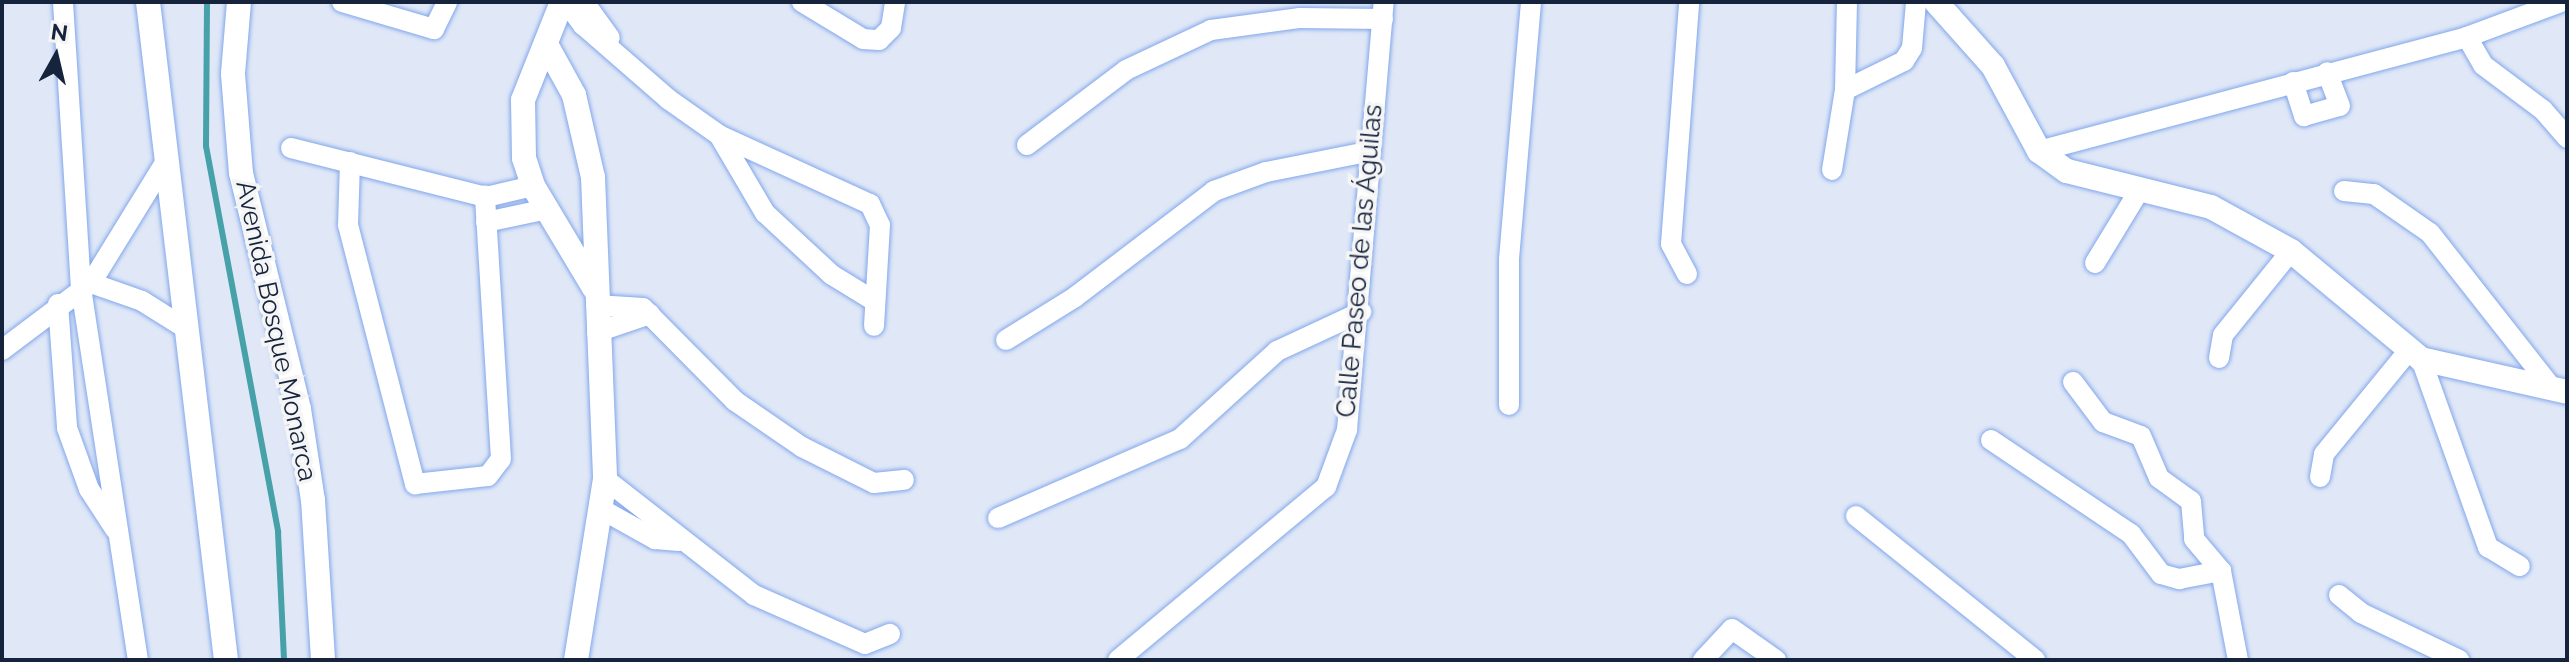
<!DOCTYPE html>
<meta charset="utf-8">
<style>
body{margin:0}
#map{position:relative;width:2569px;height:662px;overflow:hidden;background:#e0e8f7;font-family:Raleway,sans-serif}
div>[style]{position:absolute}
.stream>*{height:6px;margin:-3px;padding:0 3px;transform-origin:3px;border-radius:3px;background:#47a1a8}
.roads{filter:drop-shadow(0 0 2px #82a7eb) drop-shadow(0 0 2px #82a7eb)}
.minor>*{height:20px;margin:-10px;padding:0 10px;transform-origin:10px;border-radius:10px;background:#fff}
.tertiary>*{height:24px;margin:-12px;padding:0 12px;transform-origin:12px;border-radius:12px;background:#fff}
span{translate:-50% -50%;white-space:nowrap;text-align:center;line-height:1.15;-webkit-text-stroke:7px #f5f5f5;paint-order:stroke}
.street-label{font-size:26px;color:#15233d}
.frame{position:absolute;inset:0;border:4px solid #15233d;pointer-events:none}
.north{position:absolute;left:16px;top:16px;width:80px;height:80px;-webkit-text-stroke:6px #f5f5f5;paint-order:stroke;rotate:8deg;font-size:22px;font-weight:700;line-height:32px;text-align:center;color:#15233d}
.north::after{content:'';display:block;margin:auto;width:28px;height:36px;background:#15233d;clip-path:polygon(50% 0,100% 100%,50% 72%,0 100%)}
</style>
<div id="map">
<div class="stream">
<i style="left:207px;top:2px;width:144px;rotate:90.4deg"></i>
<i style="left:206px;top:146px;width:393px;rotate:79.4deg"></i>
<i style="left:278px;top:532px;width:128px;rotate:87.3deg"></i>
</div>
<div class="roads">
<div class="minor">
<i style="left:63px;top:2px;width:287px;rotate:86.4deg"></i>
<i style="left:81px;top:288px;width:376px;rotate:81.3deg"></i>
<i style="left:342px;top:2px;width:96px;rotate:16.4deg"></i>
<i style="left:434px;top:29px;width:30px;rotate:-64deg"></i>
<i style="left:566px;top:2px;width:29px;rotate:54deg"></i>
<i style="left:583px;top:25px;width:113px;rotate:41deg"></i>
<i style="left:668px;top:99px;width:62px;rotate:35.2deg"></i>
<i style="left:719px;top:135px;width:166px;rotate:24.6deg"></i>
<i style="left:870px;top:204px;width:23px;rotate:65deg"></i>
<i style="left:880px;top:225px;width:101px;rotate:93.4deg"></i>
<i style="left:584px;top:2px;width:44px;rotate:54.2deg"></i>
<i style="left:802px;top:2px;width:71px;rotate:31.2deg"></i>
<i style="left:863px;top:39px;width:16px;rotate:4deg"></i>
<i style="left:879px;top:40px;width:17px;rotate:-45deg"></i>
<i style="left:891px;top:28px;width:26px;rotate:-81deg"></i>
<i style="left:2467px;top:37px;width:32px;rotate:60deg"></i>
<i style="left:2483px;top:65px;width:75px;rotate:36.9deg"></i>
<i style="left:2543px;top:110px;width:37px;rotate:49deg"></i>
<i style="left:2293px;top:82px;width:36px;rotate:72deg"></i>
<i style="left:2304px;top:116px;width:37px;rotate:-16deg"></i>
<i style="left:2340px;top:106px;width:36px;rotate:-111deg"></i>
<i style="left:1845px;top:90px;width:66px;rotate:-26.2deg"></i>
<i style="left:1904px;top:61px;width:15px;rotate:-58deg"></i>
<i style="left:1912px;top:48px;width:46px;rotate:-85deg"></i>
<i style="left:719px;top:135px;width:91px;rotate:59.5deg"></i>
<i style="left:765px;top:213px;width:91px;rotate:42.8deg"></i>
<i style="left:832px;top:275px;width:46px;rotate:31.6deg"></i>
<i style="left:1027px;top:145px;width:124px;rotate:-37.1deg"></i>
<i style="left:1126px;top:70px;width:94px;rotate:-25.2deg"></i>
<i style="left:1211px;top:30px;width:90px;rotate:-7.7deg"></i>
<i style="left:1300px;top:18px;width:83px;rotate:0.7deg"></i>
<i style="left:291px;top:148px;width:201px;rotate:14.1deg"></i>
<i style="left:486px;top:197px;width:48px;rotate:-13.2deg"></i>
<i style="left:2039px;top:151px;width:443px;rotate:-14.9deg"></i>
<i style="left:2467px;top:37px;width:100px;rotate:-20.4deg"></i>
<i style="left:350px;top:162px;width:63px;rotate:91.8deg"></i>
<i style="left:348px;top:225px;width:268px;rotate:75.5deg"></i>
<i style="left:415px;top:484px;width:73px;rotate:-6.3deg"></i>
<i style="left:488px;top:476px;width:21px;rotate:-53deg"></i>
<i style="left:501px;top:459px;width:264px;rotate:-93.5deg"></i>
<i style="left:1832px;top:170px;width:81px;rotate:-80.8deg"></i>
<i style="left:1845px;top:90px;width:88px;rotate:-88.7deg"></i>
<i style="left:2344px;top:191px;width:30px;rotate:6deg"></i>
<i style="left:2374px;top:194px;width:68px;rotate:34.9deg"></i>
<i style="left:2430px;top:233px;width:197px;rotate:51.8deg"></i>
<i style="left:486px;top:222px;width:62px;rotate:-12deg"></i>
<i style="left:2095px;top:263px;width:84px;rotate:-58.6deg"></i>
<i style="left:1687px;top:274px;width:34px;rotate:-118deg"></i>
<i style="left:1671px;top:244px;width:243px;rotate:-85.7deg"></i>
<i style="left:91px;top:283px;width:54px;rotate:19.4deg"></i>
<i style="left:142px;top:301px;width:51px;rotate:32.1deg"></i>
<i style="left:58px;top:304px;width:124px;rotate:85.8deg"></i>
<i style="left:67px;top:428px;width:65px;rotate:70.2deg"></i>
<i style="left:89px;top:489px;width:48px;rotate:57deg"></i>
<i style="left:596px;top:305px;width:47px;rotate:3.7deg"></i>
<i style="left:643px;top:308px;width:131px;rotate:45.3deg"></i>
<i style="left:735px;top:401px;width:81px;rotate:34.5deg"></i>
<i style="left:802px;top:447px;width:80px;rotate:26.6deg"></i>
<i style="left:874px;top:483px;width:30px;rotate:-6deg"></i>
<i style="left:597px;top:332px;width:56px;rotate:-18.8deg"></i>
<i style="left:1006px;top:340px;width:81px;rotate:-31.9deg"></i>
<i style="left:1075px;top:297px;width:175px;rotate:-37.3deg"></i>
<i style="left:1214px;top:191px;width:55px;rotate:-20.1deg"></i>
<i style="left:1266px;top:172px;width:103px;rotate:-11.2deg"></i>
<i style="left:2px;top:350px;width:111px;rotate:-37deg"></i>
<i style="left:91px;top:283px;width:143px;rotate:-58.4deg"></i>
<i style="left:2219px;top:358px;width:23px;rotate:-80deg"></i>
<i style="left:2223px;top:335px;width:108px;rotate:-51deg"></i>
<i style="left:2421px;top:359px;width:200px;rotate:70.4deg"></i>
<i style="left:2488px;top:547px;width:37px;rotate:31deg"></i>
<i style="left:2073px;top:382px;width:50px;rotate:53.1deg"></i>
<i style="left:2103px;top:422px;width:40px;rotate:20.2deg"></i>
<i style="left:2141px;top:436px;width:46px;rotate:66.8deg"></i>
<i style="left:2159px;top:478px;width:39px;rotate:36deg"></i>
<i style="left:2191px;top:501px;width:38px;rotate:85deg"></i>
<i style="left:2194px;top:539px;width:42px;rotate:49.8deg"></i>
<i style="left:2221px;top:571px;width:91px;rotate:79.2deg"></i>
<i style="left:1509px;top:405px;width:146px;rotate:-90deg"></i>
<i style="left:1509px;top:259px;width:258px;rotate:-85.1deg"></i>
<i style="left:1991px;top:440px;width:169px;rotate:33.9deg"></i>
<i style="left:2131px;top:534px;width:50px;rotate:53.1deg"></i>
<i style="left:2161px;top:574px;width:19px;rotate:16deg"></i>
<i style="left:2179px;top:579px;width:43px;rotate:-10.8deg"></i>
<i style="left:2320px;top:477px;width:23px;rotate:-80deg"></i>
<i style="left:2324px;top:454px;width:134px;rotate:-50.7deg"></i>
<i style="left:605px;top:479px;width:189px;rotate:37.9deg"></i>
<i style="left:754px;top:595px;width:121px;rotate:23.8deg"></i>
<i style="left:865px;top:644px;width:27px;rotate:-22deg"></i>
<i style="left:601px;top:509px;width:62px;rotate:29.1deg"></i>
<i style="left:655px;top:539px;width:24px;rotate:5deg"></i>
<i style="left:1856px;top:516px;width:230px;rotate:38.8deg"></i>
<i style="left:998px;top:518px;width:198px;rotate:-23.5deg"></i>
<i style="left:1180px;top:439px;width:131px;rotate:-42.2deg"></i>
<i style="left:1277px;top:351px;width:93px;rotate:-24.9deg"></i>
<i style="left:2339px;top:595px;width:28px;rotate:39deg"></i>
<i style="left:2361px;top:613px;width:109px;rotate:25.6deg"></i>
<i style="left:1118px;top:660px;width:271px;rotate:-39.8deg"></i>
<i style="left:1326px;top:487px;width:61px;rotate:-69.8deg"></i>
<i style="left:1347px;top:430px;width:430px;rotate:-85.1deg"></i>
<i style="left:1703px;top:660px;width:42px;rotate:-46.9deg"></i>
<i style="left:1732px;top:629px;width:54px;rotate:35.2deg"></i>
</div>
<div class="tertiary">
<i style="left:148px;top:2px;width:663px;rotate:83.24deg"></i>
<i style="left:239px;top:2px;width:72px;rotate:94.8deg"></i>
<i style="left:233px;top:74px;width:99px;rotate:85.4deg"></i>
<i style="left:241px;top:173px;width:243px;rotate:76.2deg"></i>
<i style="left:299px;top:409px;width:92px;rotate:81.3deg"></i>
<i style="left:313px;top:500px;width:160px;rotate:86.4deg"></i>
<i style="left:562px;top:2px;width:105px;rotate:111.7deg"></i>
<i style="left:523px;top:100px;width:58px;rotate:89deg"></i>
<i style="left:524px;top:158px;width:29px;rotate:72deg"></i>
<i style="left:533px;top:186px;width:119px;rotate:59.1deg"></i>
<i style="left:1936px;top:2px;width:86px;rotate:48.3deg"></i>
<i style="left:1993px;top:66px;width:97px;rotate:61.6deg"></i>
<i style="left:2039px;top:151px;width:34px;rotate:36deg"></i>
<i style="left:2067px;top:171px;width:148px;rotate:14deg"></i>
<i style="left:2211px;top:207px;width:91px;rotate:28.8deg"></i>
<i style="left:2291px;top:251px;width:169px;rotate:39.7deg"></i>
<i style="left:2421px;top:359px;width:150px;rotate:12.7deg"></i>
<i style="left:547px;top:46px;width:56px;rotate:61.1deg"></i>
<i style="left:574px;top:95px;width:84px;rotate:77deg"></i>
<i style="left:593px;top:177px;width:302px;rotate:87.7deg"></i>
<i style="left:605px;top:479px;width:183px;rotate:99.1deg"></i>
</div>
</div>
<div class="street-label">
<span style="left:1360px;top:261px;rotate:-85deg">Calle Paseo de las Águilas</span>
<span style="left:276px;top:331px;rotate:78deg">Avenida Bosque Monarca</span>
</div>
<div class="frame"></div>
<div class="north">N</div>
</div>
